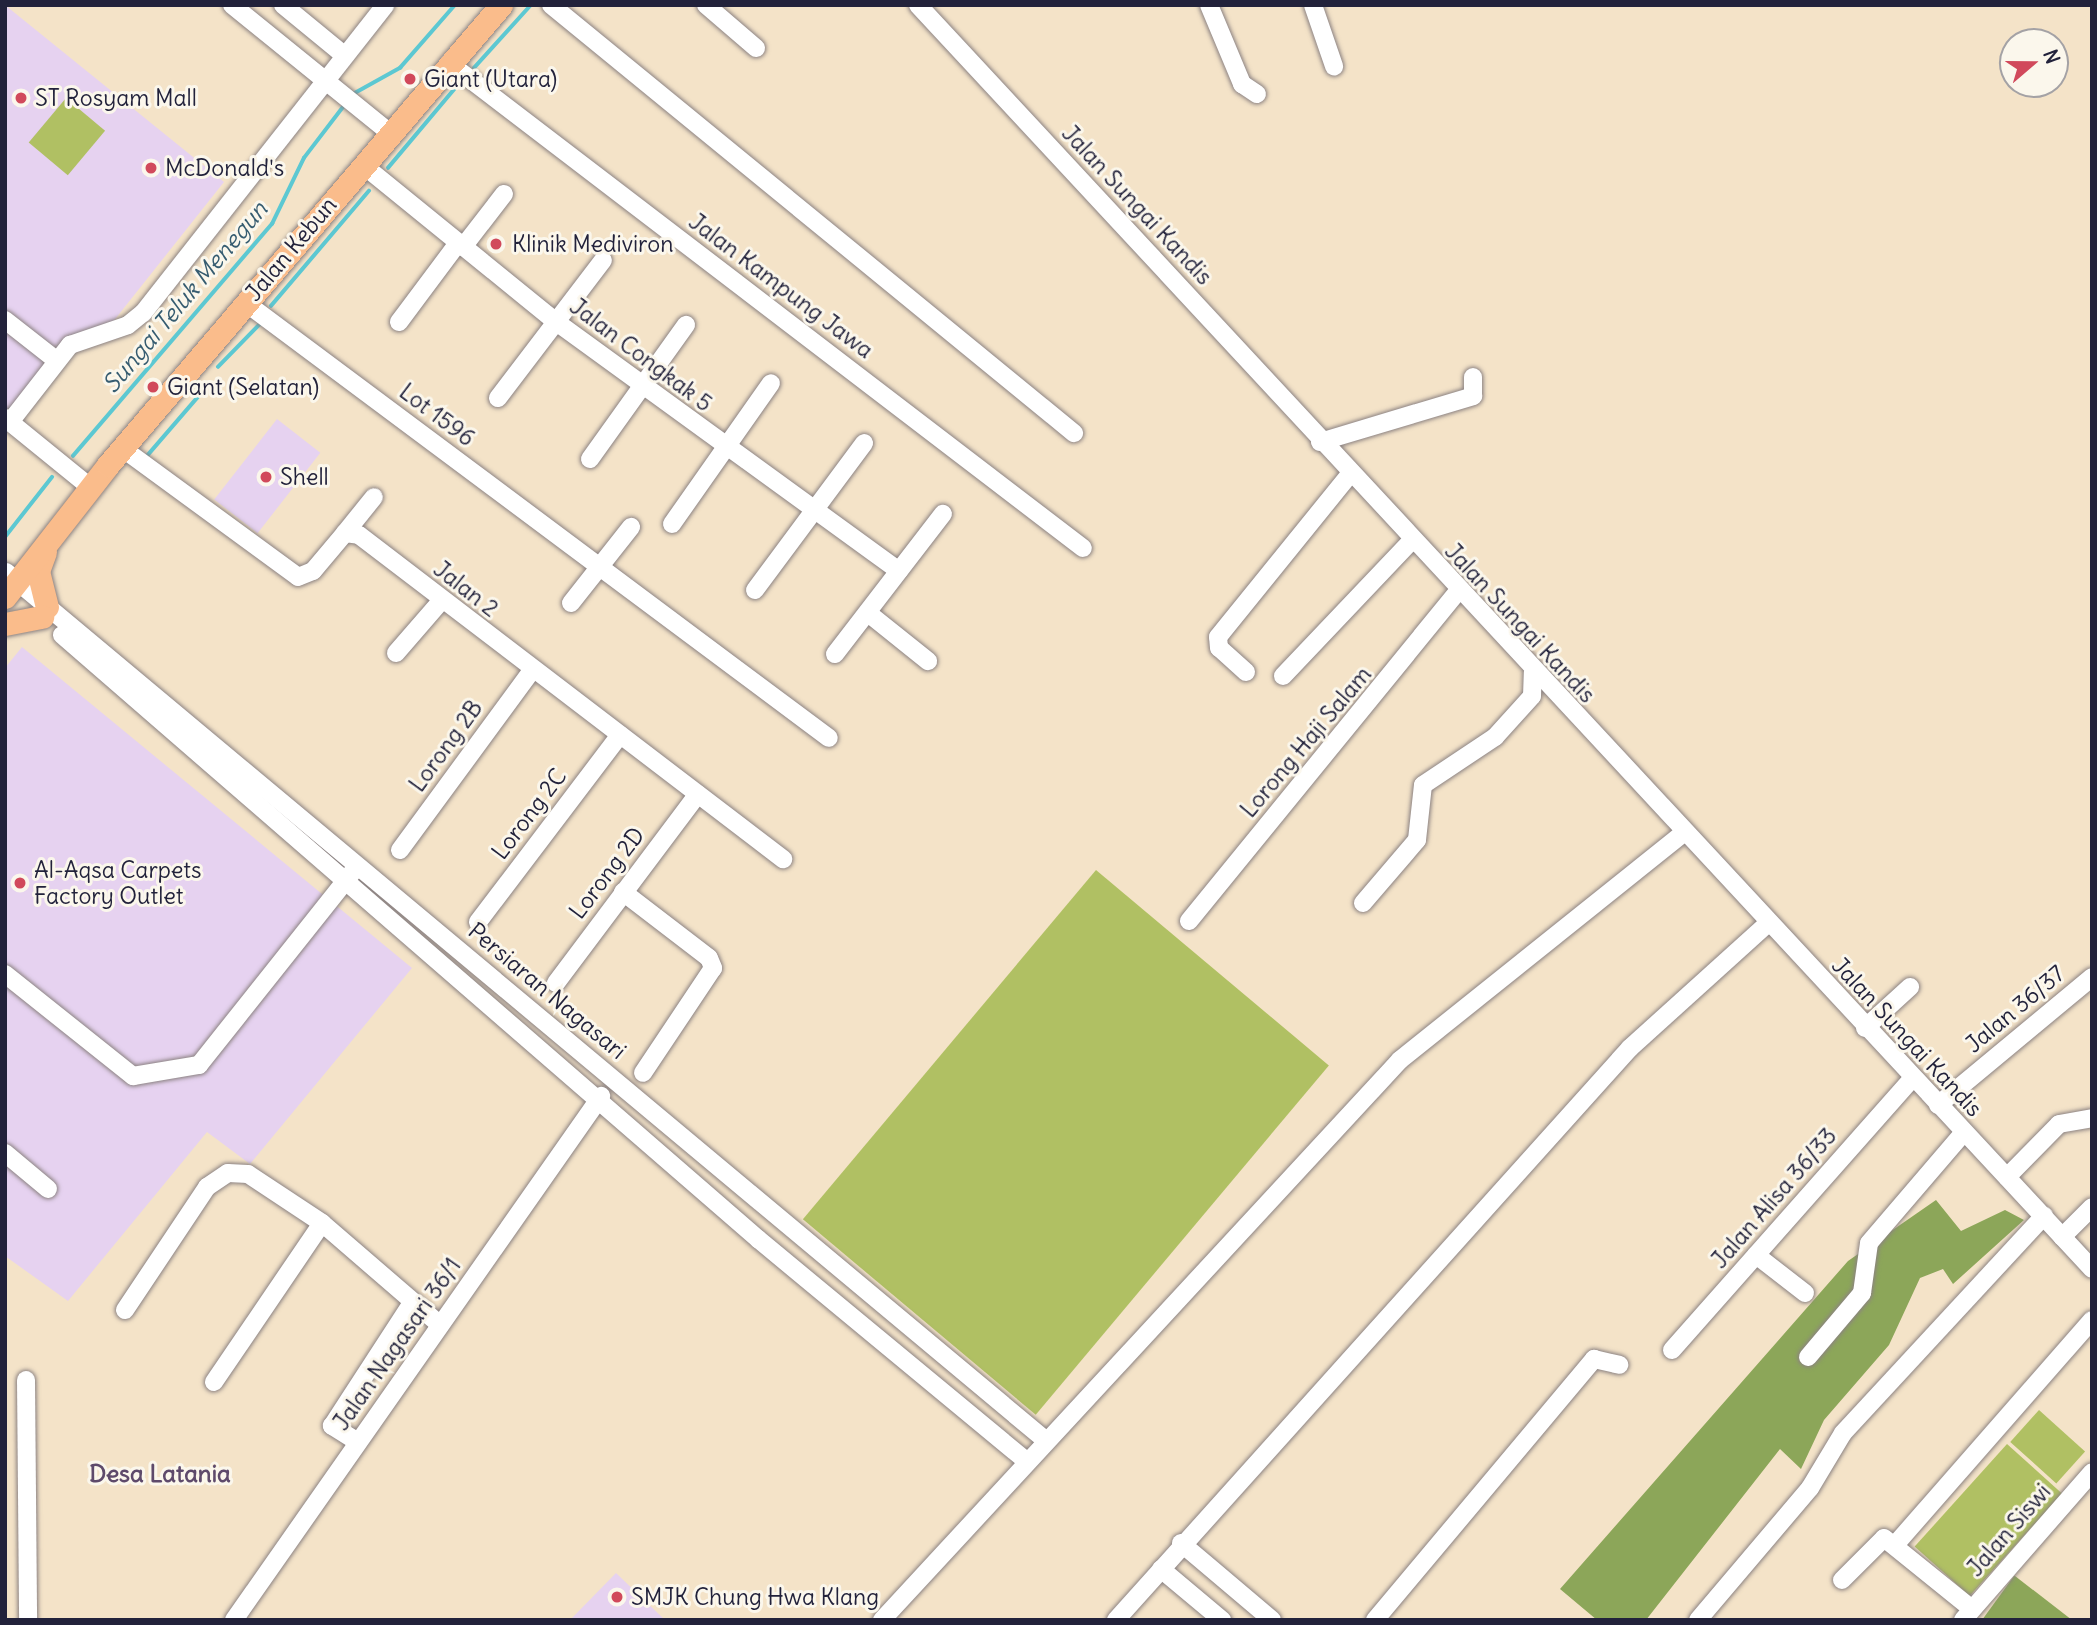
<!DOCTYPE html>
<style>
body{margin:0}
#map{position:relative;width:2097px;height:1625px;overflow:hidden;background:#f4e3c8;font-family:Delius,sans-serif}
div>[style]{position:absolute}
.built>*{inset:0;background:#e6d2f0;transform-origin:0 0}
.green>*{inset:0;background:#b0c063;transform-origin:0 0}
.forest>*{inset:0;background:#8ca659}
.stream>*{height:3.5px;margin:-1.75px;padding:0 1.75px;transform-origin:1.75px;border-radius:1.75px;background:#5cc8d2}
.roads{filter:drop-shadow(0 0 2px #8b8282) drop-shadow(0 0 2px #8b8282)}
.minor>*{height:18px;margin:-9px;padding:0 9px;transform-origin:9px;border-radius:9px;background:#fff}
.major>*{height:23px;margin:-11.5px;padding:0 11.5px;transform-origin:11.5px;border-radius:11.5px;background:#fabc8b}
.dots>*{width:19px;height:19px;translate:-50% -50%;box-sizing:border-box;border:4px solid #fbf7ec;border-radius:50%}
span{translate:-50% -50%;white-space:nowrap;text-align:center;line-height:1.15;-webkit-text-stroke:6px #fbf7ec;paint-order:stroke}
.poi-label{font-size:23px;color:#22223b}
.left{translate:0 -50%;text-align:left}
.street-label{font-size:23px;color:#22223b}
.water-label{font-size:24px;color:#365c70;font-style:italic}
.neighbourhood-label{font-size:24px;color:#5e4a6b;font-weight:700}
.frame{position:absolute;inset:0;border:7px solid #22223b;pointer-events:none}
.north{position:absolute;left:1999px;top:28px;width:70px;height:70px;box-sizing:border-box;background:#fbf7ec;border:2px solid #a4a2a5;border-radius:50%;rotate:70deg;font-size:19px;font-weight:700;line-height:28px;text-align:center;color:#22223b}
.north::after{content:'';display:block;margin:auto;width:24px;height:32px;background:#d1495b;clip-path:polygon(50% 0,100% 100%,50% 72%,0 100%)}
</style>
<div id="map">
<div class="built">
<i style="clip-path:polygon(5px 5px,224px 182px,112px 323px,70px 337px,5px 422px)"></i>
<i style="left:277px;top:419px;width:55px;height:102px;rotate:38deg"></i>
<i style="clip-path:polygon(22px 647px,412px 968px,250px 1164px,207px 1132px,68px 1301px,5px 1256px,5px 668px)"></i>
<i style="clip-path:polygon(616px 1573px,665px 1620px,570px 1620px)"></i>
</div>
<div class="green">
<i style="left:66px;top:98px;width:51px;height:58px;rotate:40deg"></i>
<i style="left:1096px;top:870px;width:304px;height:456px;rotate:40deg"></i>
<i style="left:2039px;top:1410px;width:62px;height:43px;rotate:42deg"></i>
<i style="left:2007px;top:1444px;width:74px;height:138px;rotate:42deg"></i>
</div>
<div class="forest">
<i style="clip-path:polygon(1936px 1200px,1961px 1231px,2005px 1210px,2024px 1220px,1953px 1284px,1943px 1269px,1920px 1278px,1889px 1345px,1824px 1420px,1801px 1469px,1780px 1449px,1646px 1620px,1597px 1620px,1560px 1589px,1848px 1261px)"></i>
<i style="clip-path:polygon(2014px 1576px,2015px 1576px,2072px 1620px,1982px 1620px)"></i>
</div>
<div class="stream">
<i style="left:474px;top:68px;width:85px;rotate:-47.9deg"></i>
<i style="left:353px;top:94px;width:54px;rotate:-29deg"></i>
<i style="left:400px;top:68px;width:84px;rotate:-48.9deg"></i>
<i style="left:388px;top:168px;width:115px;rotate:-49.9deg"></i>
<i style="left:271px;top:306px;width:151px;rotate:-49.6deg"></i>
<i style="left:218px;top:367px;width:59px;rotate:-45.7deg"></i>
<i style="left:73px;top:456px;width:306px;rotate:-49.4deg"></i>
<i style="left:272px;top:224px;width:73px;rotate:-64.1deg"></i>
<i style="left:304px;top:158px;width:69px;rotate:-52.6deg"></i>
<i style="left:147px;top:456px;width:87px;rotate:-49.2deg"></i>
<i style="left:5px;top:537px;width:76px;rotate:-51.9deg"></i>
</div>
<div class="roads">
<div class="minor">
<i style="left:232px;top:5px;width:203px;rotate:39deg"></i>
<i style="left:283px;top:5px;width:80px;rotate:39.4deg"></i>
<i style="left:551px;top:5px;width:676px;rotate:39.3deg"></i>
<i style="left:706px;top:5px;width:66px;rotate:40.7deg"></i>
<i style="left:918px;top:5px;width:1725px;rotate:47.11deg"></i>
<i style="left:1209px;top:5px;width:86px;rotate:67.3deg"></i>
<i style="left:1242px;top:84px;width:18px;rotate:34deg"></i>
<i style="left:1313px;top:5px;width:65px;rotate:71deg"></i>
<i style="left:449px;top:63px;width:798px;rotate:37.42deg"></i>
<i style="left:363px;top:165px;width:247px;rotate:39.1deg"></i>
<i style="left:555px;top:321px;width:425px;rotate:36deg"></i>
<i style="left:463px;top:247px;width:67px;rotate:-52.3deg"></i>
<i style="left:246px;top:303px;width:727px;rotate:36.73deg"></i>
<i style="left:5px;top:320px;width:65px;rotate:38.1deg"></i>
<i style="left:399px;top:322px;width:99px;rotate:-53.2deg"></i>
<i style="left:498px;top:398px;width:173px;rotate:-52.7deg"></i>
<i style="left:5px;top:418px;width:109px;rotate:39.1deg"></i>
<i style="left:10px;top:422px;width:98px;rotate:-52.1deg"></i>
<i style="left:70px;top:345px;width:61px;rotate:-19deg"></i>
<i style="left:128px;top:325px;width:19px;rotate:-39deg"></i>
<i style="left:143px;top:313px;width:392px;rotate:-51.8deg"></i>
<i style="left:1320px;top:442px;width:160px;rotate:-16.7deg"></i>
<i style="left:1473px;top:396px;width:19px;rotate:-90deg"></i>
<i style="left:122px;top:448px;width:218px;rotate:36.2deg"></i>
<i style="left:298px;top:577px;width:16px;rotate:-22deg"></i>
<i style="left:313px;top:571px;width:50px;rotate:-49.9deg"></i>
<i style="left:345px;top:533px;width:14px;rotate:8deg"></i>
<i style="left:359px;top:535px;width:534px;rotate:37.39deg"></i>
<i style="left:590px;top:459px;width:165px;rotate:-54.4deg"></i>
<i style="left:672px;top:524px;width:172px;rotate:-54.9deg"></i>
<i style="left:345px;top:533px;width:46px;rotate:-51.1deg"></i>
<i style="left:6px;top:572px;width:1352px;rotate:39.87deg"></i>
<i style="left:755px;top:590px;width:183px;rotate:-53.4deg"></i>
<i style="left:571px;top:603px;width:97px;rotate:-51.7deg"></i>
<i style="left:868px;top:613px;width:77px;rotate:38.7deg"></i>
<i style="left:62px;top:635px;width:922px;rotate:40.95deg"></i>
<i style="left:758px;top:1239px;width:345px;rotate:39.6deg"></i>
<i style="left:396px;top:653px;width:69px;rotate:-49.1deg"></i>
<i style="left:835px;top:654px;width:177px;rotate:-52.4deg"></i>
<i style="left:1246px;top:672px;width:36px;rotate:-138deg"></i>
<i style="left:1219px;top:648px;width:11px;rotate:-95deg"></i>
<i style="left:1218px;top:637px;width:208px;rotate:-51deg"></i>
<i style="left:1283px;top:676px;width:186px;rotate:-46.5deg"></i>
<i style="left:400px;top:850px;width:223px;rotate:-53.7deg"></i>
<i style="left:623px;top:892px;width:108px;rotate:37.5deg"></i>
<i style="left:709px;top:958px;width:11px;rotate:68deg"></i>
<i style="left:713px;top:968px;width:126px;rotate:123.7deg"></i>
<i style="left:1363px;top:903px;width:83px;rotate:-49.4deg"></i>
<i style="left:1417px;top:840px;width:55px;rotate:-83.8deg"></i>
<i style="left:1423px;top:785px;width:87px;rotate:-33.7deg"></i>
<i style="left:1495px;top:737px;width:55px;rotate:-47.9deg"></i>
<i style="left:1532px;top:696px;width:24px;rotate:-88deg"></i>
<i style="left:1189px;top:921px;width:426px;rotate:-50.8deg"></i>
<i style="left:478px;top:922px;width:235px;rotate:-52.8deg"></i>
<i style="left:5px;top:974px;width:164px;rotate:38.6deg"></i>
<i style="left:133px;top:1076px;width:67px;rotate:-9.5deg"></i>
<i style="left:199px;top:1065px;width:249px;rotate:-51.5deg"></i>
<i style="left:556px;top:983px;width:236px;rotate:-53.1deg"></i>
<i style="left:1865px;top:1028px;width:61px;rotate:-42.3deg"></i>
<i style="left:1938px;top:1105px;width:200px;rotate:-39.7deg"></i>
<i style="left:5px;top:1153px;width:56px;rotate:39.9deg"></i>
<i style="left:2007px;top:1177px;width:74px;rotate:-45.5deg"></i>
<i style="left:2059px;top:1124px;width:34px;rotate:-10deg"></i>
<i style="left:2062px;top:1237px;width:42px;rotate:-45deg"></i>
<i style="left:1756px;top:1255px;width:62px;rotate:37.8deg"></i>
<i style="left:125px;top:1310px;width:148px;rotate:-56.3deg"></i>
<i style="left:207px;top:1187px;width:25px;rotate:-34deg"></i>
<i style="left:228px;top:1173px;width:20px;rotate:3deg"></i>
<i style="left:248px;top:1174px;width:89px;rotate:33.5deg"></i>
<i style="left:322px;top:1223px;width:156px;rotate:40.8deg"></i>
<i style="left:1672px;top:1350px;width:362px;rotate:-48.5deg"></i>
<i style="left:1808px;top:1357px;width:84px;rotate:-49.8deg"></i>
<i style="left:1862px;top:1293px;width:50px;rotate:-82deg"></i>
<i style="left:1869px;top:1243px;width:146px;rotate:-49.4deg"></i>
<i style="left:26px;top:1380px;width:240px;rotate:89.5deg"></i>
<i style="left:214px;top:1382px;width:192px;rotate:-55.8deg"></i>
<i style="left:358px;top:1442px;width:31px;rotate:-148deg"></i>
<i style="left:332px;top:1426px;width:147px;rotate:-57deg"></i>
<i style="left:1181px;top:1543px;width:119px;rotate:40.2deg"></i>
<i style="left:1895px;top:1545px;width:299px;rotate:-48.8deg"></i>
<i style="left:1161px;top:1569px;width:80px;rotate:39.9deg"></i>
<i style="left:1842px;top:1580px;width:59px;rotate:-45deg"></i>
<i style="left:1884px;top:1538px;width:113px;rotate:38.9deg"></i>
<i style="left:234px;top:1620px;width:640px;rotate:-54.99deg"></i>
<i style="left:882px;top:1620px;width:763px;rotate:-47.23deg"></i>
<i style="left:1400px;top:1060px;width:363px;rotate:-38.7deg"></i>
<i style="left:1116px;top:1620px;width:769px;rotate:-48.06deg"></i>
<i style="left:1630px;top:1048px;width:185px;rotate:-42.1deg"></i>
<i style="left:1375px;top:1620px;width:341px;rotate:-50deg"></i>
<i style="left:1594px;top:1359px;width:26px;rotate:13deg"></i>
<i style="left:1698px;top:1620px;width:173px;rotate:-49.7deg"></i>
<i style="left:1810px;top:1488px;width:64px;rotate:-59deg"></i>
<i style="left:1843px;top:1433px;width:296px;rotate:-47.2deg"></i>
<i style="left:1963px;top:1620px;width:196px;rotate:-48.9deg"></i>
</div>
<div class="major">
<i style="left:45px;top:552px;width:20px;rotate:110deg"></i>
<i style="left:38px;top:571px;width:37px;rotate:76deg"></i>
<i style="left:5px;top:597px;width:167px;rotate:-52deg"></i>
<i style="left:108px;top:465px;width:605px;rotate:-49.49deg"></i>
<i style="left:5px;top:624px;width:38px;rotate:-11deg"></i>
</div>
</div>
<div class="dots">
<i style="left:410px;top:79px;background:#d1495b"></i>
<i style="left:21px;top:98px;background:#d1495b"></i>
<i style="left:151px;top:168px;background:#d1495b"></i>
<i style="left:496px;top:244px;background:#d1495b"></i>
<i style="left:153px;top:387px;background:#d1495b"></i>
<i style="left:266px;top:477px;background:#d1495b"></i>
<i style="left:20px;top:883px;background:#d1495b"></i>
<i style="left:617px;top:1597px;background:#d1495b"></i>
</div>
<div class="poi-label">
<span class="left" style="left:424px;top:79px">Giant (Utara)</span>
<span class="left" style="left:35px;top:98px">ST Rosyam Mall</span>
<span class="left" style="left:165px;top:168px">McDonald's</span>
<span class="left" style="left:512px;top:244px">Klinik Mediviron</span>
<span class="left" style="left:167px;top:387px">Giant (Selatan)</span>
<span class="left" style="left:280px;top:477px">Shell</span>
<span class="left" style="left:34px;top:883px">Al-Aqsa Carpets<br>Factory Outlet</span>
<span class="left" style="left:631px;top:1597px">SMJK Chung Hwa Klang</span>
</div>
<div class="street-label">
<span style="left:1137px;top:205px;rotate:47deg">Jalan Sungai Kandis</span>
<span style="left:291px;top:249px;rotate:-50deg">Jalan Kebun</span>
<span style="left:781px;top:286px;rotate:37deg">Jalan Kampung Jawa</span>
<span style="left:641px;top:355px;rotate:37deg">Jalan Congkak 5</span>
<span style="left:437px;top:415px;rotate:37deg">Lot 1596</span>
<span style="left:466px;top:589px;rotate:38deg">Jalan 2</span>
<span style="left:1520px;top:623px;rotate:47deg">Jalan Sungai Kandis</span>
<span style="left:1306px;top:742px;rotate:-50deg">Lorong Haji Salam</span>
<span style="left:446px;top:746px;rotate:-54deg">Lorong 2B</span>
<span style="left:529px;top:814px;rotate:-53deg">Lorong 2C</span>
<span style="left:607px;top:873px;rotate:-53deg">Lorong 2D</span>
<span style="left:547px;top:991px;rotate:40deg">Persiaran Nagasari</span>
<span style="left:2015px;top:1009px;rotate:-40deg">Jalan 36/37</span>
<span style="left:1907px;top:1037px;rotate:47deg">Jalan Sungai Kandis</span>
<span style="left:1774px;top:1198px;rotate:-49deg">Jalan Alisa 36/33</span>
<span style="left:397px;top:1344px;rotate:-55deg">Jalan Nagasari 36/1</span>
<span style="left:2009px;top:1530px;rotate:-49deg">Jalan Siswi</span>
</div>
<div class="water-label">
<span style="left:185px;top:297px;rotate:-50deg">Sungai Teluk Menegun</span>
</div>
<div class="neighbourhood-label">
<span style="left:160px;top:1474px">Desa Latania</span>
</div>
<div class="frame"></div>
<div class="north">N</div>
</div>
